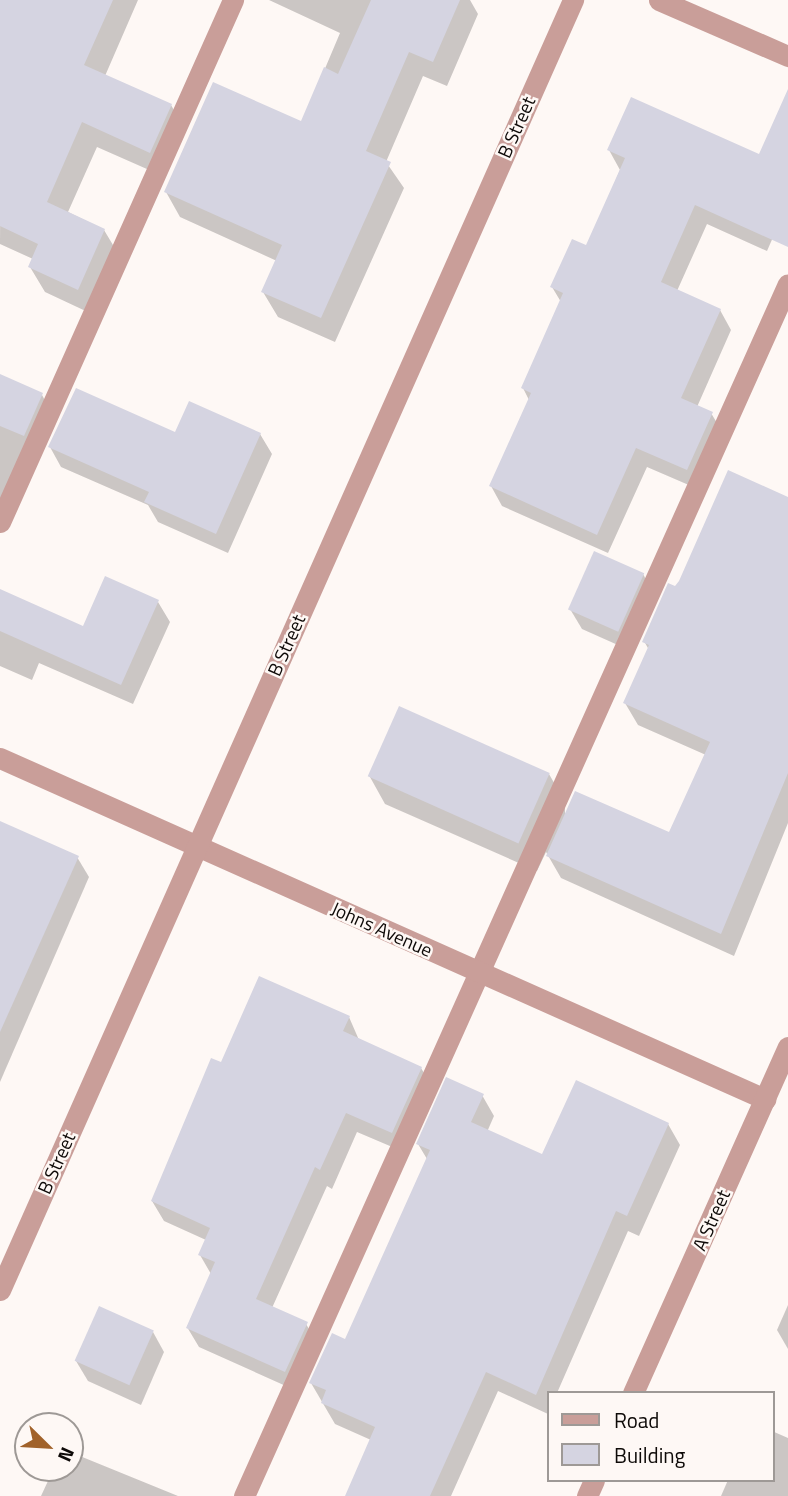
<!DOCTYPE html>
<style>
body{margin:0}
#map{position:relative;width:788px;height:1496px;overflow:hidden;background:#fef8f5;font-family:"Titillium Web",sans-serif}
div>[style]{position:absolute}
.shadow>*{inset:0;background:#0003}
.building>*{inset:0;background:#d5d4e1;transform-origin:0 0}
.lane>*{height:21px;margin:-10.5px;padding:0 10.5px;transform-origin:10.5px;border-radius:10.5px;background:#c99e99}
.street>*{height:21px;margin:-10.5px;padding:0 10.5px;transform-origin:10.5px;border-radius:10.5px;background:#c99e99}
span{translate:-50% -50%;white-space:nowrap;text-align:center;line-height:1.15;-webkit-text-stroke:5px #fef8f5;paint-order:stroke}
.street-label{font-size:19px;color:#0e0a08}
.legend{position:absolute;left:547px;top:1391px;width:228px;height:91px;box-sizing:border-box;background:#fef8f5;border:2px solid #9e9996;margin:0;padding:9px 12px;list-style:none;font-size:21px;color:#0e0a08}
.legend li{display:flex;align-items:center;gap:14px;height:35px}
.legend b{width:35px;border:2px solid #9e9996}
.north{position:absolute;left:14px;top:1412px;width:70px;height:70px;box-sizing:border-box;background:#fef8f5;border:2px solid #9e9996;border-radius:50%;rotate:114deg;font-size:19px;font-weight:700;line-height:28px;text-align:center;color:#0e0a08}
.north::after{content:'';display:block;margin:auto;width:24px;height:32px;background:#a1622a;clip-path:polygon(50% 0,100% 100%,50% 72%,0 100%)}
</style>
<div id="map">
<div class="shadow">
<i style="clip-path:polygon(1px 0,138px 0,105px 76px,171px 105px,186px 131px,165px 177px,97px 147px,68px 212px,104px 230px,119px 255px,92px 314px,45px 292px,30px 267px,33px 259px,0 244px)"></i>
<i style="clip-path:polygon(269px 0,470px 0,478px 14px,447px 86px,423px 76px,386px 162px,404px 188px,335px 342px,278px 317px,263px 292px,277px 261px,180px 217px,166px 192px,302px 123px,340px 33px)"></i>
<i style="clip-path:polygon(609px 150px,788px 174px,788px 203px,767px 251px,707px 224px,677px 291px,720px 310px,731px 330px,697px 407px,711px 413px,723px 433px,698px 489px,647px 467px,608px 553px,502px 506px,491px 486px,529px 400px,523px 388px,561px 302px,552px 287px,587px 248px,620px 170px)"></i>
<i style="clip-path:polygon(0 376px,42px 395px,53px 415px,0 512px)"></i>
<i style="clip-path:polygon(176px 434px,260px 434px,272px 454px,228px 553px,158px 522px,148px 505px,61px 467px,50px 447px)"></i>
<i style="clip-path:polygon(788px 571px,788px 823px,734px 956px,561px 878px,546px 852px,537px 871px,385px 804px,370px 777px,549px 774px,565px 802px,565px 816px,670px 835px,706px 755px,638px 725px,625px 703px,649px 650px,644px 641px,675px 589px)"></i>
<i style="clip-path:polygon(643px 574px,654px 594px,629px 650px,582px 629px,570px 609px)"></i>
<i style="clip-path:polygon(0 591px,83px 628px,158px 602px,170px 622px,133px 704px,39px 663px,32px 680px,0 666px)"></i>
<i style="clip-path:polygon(0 823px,77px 857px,89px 877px,0 1082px)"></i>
<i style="clip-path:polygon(349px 1017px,359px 1040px,421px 1068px,433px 1088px,404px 1152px,357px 1132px,332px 1189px,327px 1186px,272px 1308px,306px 1324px,318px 1344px,297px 1391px,199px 1347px,187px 1327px,211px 1274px,200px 1255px,206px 1240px,164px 1221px,152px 1201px,222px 1064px)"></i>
<i style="clip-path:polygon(482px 1095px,494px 1116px,487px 1132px,543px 1157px,668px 1124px,680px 1145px,639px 1236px,628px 1231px,557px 1393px,548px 1393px,548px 1414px,498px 1391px,451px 1496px,347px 1496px,371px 1440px,335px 1424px,311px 1383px,346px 1341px,427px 1159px,418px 1144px)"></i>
<i style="clip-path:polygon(788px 1305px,788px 1349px,777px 1330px)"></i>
<i style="clip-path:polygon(153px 1332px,164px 1352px,141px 1405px,88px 1381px,76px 1361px)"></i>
<i style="clip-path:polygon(772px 1431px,788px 1438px,788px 1496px,721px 1496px,728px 1480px,772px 1480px)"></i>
<i style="clip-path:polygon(70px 1452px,178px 1496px,41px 1496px,54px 1468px,70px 1468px)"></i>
</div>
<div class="building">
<i style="clip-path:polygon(0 0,113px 0,84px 65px,172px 104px,150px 153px,82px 122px,47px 202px,105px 229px,78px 290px,28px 267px,38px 244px,0 226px)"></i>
<i style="clip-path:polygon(371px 0,460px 0,433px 62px,409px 52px,366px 151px,391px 162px,321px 318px,261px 292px,282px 245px,164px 192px,213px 82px,301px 121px,324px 67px,338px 74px)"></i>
<i style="clip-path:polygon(788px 89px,788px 247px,695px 205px,661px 282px,721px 309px,681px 398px,713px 412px,687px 470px,636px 448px,597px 535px,489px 486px,531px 393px,521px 388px,563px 293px,550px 287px,572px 239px,586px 245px,625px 158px,607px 150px,631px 97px,759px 154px)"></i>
<i style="clip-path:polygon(0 374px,43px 393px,24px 436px,0 426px)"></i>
<i style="clip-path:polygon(76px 388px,175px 432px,189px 401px,261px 433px,216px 534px,144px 502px,149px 492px,48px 447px)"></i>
<i style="clip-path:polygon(728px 470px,788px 497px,788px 773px,721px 934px,546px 856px,575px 791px,669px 832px,710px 742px,623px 703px,649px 645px,642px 642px,668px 583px,675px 586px,679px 581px)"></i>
<i style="left:594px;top:551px;width:55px;height:64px;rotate:24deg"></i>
<i style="clip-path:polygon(105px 576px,159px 600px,121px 685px,0 631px,0 589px,83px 626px)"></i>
<i style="left:399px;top:706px;width:165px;height:77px;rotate:24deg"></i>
<i style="clip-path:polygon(0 821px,79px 856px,0 1032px)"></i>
<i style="clip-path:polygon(259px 976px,350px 1016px,343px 1031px,422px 1067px,392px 1133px,346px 1113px,320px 1170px,315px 1167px,256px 1299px,308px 1322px,285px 1372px,186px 1328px,215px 1262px,198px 1255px,210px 1228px,151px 1201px,211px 1058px,221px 1062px)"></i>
<i style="clip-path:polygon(446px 1077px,484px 1094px,471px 1122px,542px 1154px,576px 1080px,669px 1123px,627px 1216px,616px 1211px,536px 1395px,486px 1372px,430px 1496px,345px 1496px,375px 1427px,321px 1403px,326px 1390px,309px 1383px,332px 1333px,345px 1339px,430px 1150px,416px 1144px)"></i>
<i style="left:99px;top:1306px;width:60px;height:60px;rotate:24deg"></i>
</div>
<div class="lane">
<i style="left:0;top:522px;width:572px;rotate:-65.95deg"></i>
<i style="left:244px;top:1496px;width:1328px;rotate:-65.83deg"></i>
</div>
<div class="street">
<i style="left:659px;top:0;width:141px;rotate:23.5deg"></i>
<i style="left:0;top:758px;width:838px;rotate:24.03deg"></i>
<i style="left:0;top:1290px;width:1412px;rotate:-66.05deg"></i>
<i style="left:633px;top:1393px;width:379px;rotate:-65.9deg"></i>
<i style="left:587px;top:1496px;width:17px;rotate:-66deg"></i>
</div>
<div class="street-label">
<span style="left:516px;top:127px;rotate:-66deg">B Street</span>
<span style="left:286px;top:645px;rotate:-66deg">B Street</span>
<span style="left:382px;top:929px;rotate:24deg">Johns Avenue</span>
<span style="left:56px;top:1163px;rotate:-66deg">B Street</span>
<span style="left:711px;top:1220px;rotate:-66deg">A Street</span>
</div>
<ul class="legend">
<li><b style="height:9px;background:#c99e99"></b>Road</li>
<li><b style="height:19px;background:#d5d4e1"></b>Building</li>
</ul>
<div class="north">N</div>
</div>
